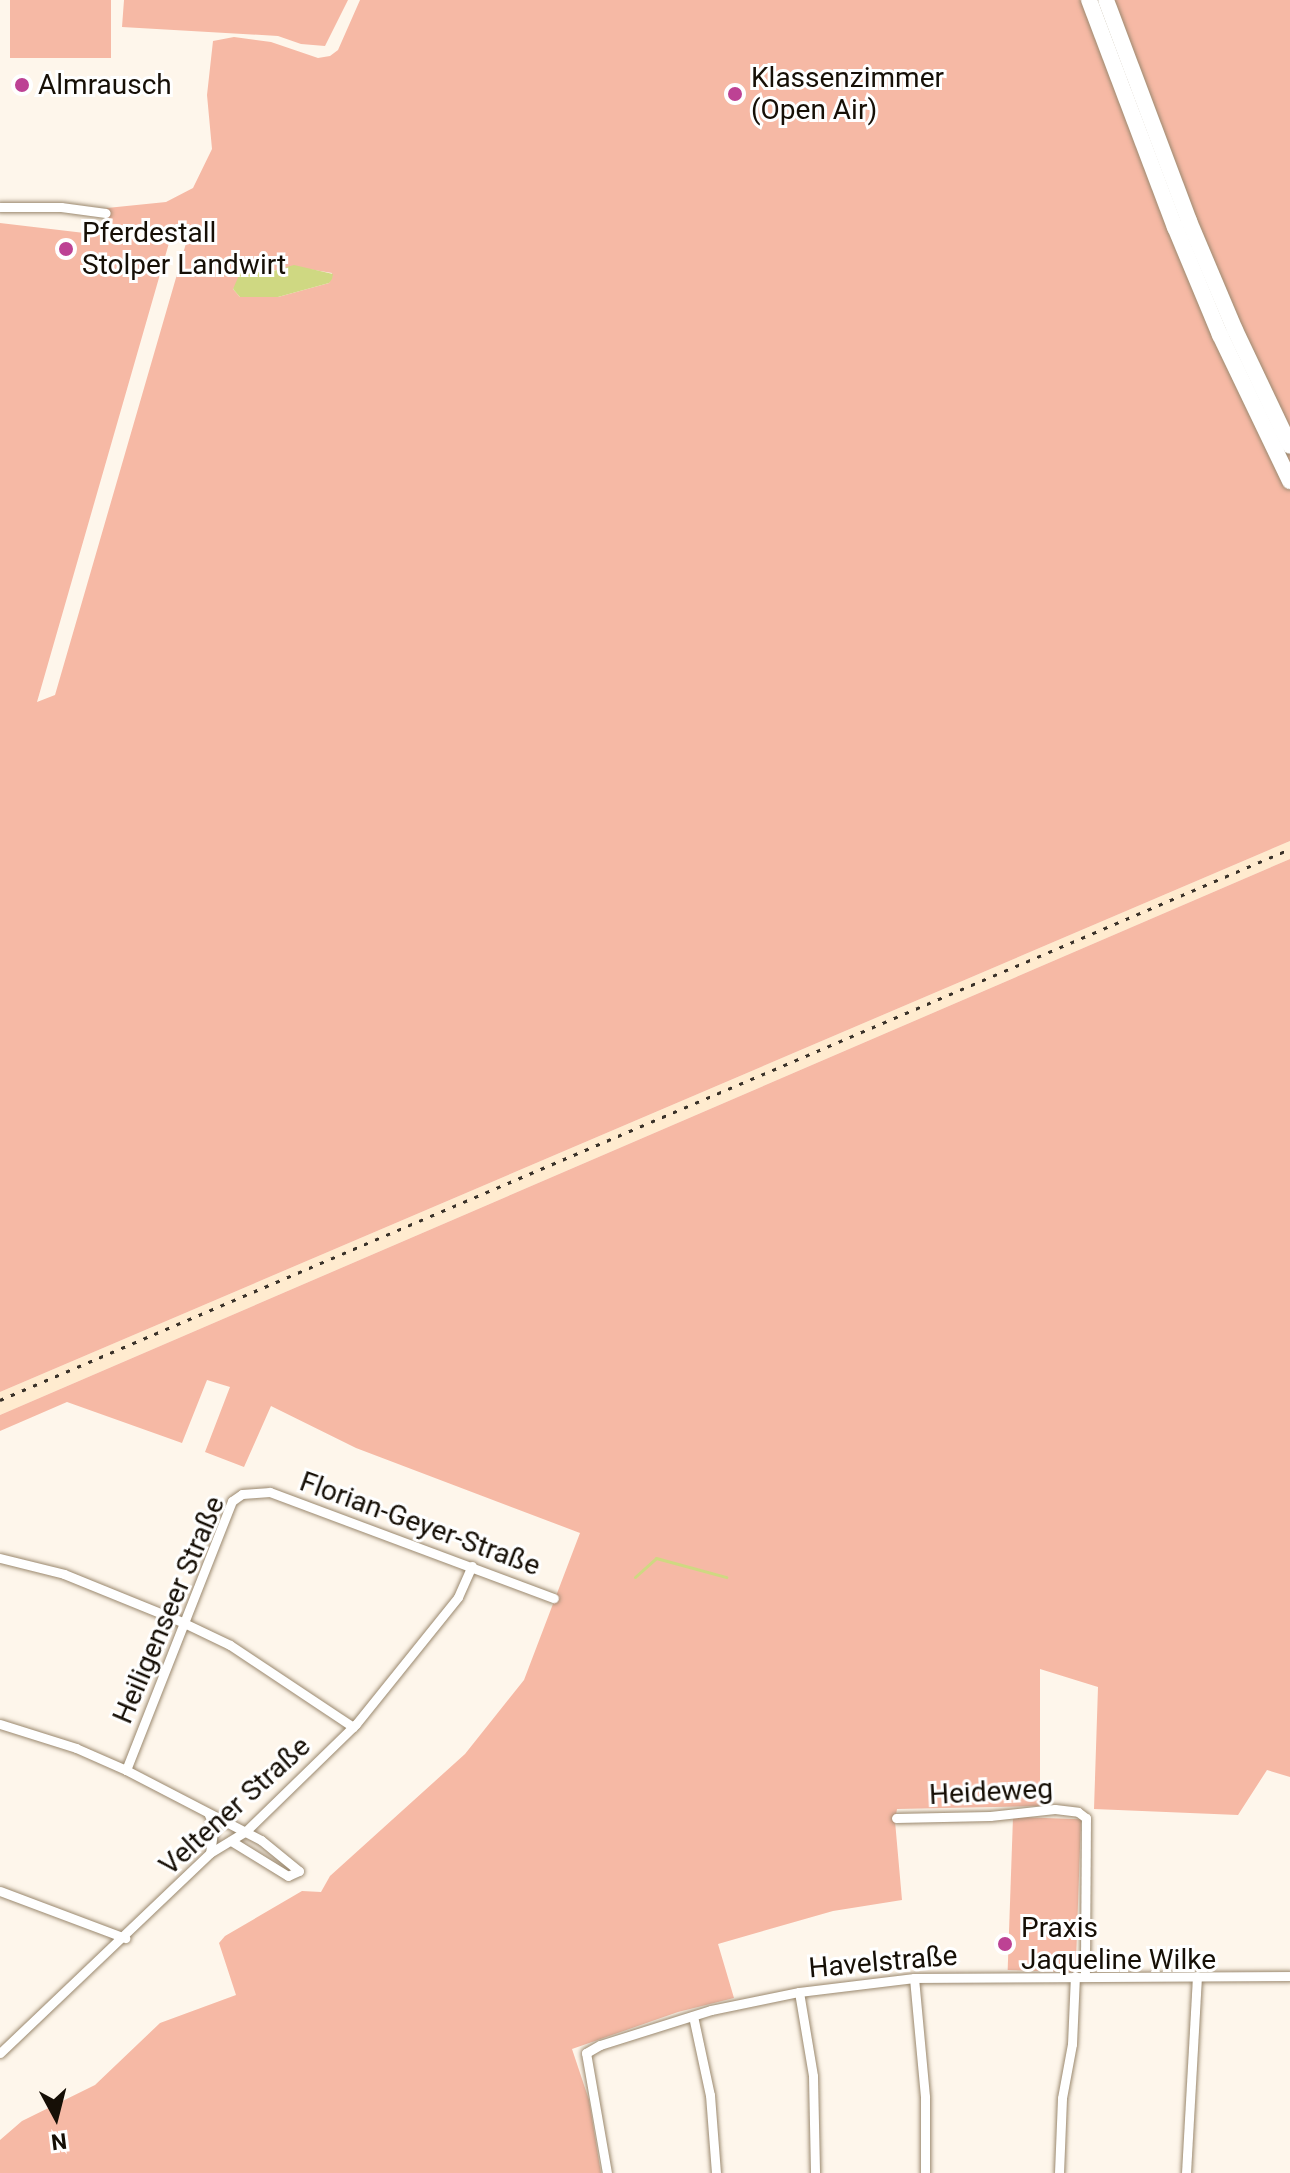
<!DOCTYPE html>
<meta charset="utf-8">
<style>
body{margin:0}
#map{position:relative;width:1290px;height:2173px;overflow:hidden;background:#fef6eb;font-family:Roboto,sans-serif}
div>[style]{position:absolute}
.built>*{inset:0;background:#ffebcf}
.green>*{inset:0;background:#f6b9a5;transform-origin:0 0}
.water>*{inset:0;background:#cfd882}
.stream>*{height:3px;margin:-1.5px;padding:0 1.5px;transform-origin:1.5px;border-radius:1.5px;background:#cfd882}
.roads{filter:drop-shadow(0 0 2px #9a886e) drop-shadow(0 0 2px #9a886e)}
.street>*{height:9px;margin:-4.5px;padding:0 4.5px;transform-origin:4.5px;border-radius:4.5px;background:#fff}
.highway>*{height:16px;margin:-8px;padding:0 8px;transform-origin:8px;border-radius:8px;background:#fff}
.rail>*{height:3px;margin-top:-1.5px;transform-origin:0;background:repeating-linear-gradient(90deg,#3a3229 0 4px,transparent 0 12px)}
.dots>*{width:22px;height:22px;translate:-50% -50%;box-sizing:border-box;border:4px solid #fff;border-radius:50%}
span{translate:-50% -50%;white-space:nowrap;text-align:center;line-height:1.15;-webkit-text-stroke:6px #fff;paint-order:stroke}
.poi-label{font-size:28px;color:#160f06}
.left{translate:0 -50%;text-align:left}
.street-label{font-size:28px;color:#160f06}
.north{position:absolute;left:16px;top:2077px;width:80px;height:80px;-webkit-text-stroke:6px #fff;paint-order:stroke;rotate:173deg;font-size:22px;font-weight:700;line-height:32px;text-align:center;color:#160f06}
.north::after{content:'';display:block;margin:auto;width:28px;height:36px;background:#160f06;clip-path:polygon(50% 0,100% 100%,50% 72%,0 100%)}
</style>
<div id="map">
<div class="built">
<i style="clip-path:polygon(1290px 841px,1290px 859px,0 1415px,0 1392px)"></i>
</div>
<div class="green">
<i style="left:10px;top:0;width:101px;height:58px"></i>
<i style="clip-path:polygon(124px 0,348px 0,325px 46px,301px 44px,278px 36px,122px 27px)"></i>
<i style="clip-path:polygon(evenodd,360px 0,1290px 0,1290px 841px,0 1392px,0 223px,169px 243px,37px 702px,55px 695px,189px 233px,105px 223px,107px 208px,166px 202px,193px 188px,212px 149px,207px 95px,213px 41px,234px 37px,271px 42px,318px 58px,330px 56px,338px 50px,360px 0,308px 269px,332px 273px,329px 283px,278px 297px,240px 297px,233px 289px,248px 271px,308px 269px)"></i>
<i style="clip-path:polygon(1290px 859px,1290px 1777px,1267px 1770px,1238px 1815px,1094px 1809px,1098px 1687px,1040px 1669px,1040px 1806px,897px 1809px,895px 1821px,902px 1900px,833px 1911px,718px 1944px,734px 1998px,678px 2012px,572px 2049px,589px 2100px,601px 2173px,0 2173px,0 2140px,22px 2121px,95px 2085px,160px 2023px,236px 1995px,219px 1943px,225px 1936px,302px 1891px,321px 1892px,330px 1876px,465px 1754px,524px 1680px,580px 1533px,356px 1448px,271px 1406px,244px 1467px,205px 1452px,230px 1387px,207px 1380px,182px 1443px,67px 1402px,0 1431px,0 1415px)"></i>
<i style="left:1013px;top:1817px;width:68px;height:153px;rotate:2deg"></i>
</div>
<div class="water">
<i style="clip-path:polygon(294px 265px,333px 274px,332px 279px,329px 283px,278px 297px,240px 297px,233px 289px,240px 273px,273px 271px)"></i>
</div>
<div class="stream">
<i style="left:635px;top:1577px;width:28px;rotate:-42deg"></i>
<i style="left:656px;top:1558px;width:73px;rotate:15.2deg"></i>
</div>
<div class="roads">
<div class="street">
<i style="left:0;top:207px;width:61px"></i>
<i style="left:61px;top:207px;width:45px;rotate:7.6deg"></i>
<i style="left:0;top:1558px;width:66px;rotate:14deg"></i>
<i style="left:64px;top:1574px;width:127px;rotate:22.1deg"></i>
<i style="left:182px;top:1622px;width:53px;rotate:25.6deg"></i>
<i style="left:230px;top:1645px;width:148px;rotate:33.7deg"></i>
<i style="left:0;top:1724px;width:80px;rotate:17.5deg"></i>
<i style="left:76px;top:1748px;width:55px;rotate:23.7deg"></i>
<i style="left:126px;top:1770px;width:152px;rotate:27.4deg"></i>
<i style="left:261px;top:1840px;width:49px;rotate:39.2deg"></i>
<i style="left:299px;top:1871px;width:12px;rotate:156deg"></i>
<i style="left:288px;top:1876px;width:67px;rotate:-148.4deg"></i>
<i style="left:126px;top:1770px;width:289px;rotate:-68.5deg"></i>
<i style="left:232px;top:1501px;width:12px;rotate:-35deg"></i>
<i style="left:242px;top:1494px;width:28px;rotate:-4deg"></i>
<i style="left:270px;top:1492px;width:303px;rotate:20.5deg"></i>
<i style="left:209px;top:1815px;width:11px;rotate:63deg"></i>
<i style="left:214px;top:1825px;width:28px;rotate:98deg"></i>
<i style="left:896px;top:1818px;width:94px;rotate:-1.2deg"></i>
<i style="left:990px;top:1816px;width:65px;rotate:-6.1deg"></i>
<i style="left:1055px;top:1809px;width:23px;rotate:7deg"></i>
<i style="left:1078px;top:1812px;width:10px;rotate:37deg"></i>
<i style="left:1086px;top:1818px;width:158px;rotate:90.4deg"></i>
<i style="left:0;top:1891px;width:134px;rotate:20.6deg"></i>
<i style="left:914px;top:1978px;width:120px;rotate:84.7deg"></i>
<i style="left:925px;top:2097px;width:76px;rotate:90deg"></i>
<i style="left:799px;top:1992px;width:85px;rotate:80.5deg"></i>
<i style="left:813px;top:2076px;width:97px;rotate:88.8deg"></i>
<i style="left:693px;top:2016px;width:81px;rotate:77.9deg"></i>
<i style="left:710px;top:2095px;width:78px;rotate:85.6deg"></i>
<i style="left:0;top:2053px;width:290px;rotate:-43.6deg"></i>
<i style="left:210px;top:1853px;width:42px;rotate:-31.4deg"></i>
<i style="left:246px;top:1831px;width:153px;rotate:-44.2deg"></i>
<i style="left:356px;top:1724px;width:163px;rotate:-51.2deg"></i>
<i style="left:458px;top:1597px;width:34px;rotate:-66deg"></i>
<i style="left:607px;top:2173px;width:122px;rotate:-99.9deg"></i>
<i style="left:586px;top:2053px;width:16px;rotate:-30deg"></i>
<i style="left:600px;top:2045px;width:116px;rotate:-17.5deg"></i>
<i style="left:711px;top:2010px;width:90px;rotate:-11.6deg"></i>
<i style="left:799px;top:1992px;width:116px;rotate:-6.9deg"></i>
<i style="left:914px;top:1978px;width:376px;rotate:-0.3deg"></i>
<i style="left:1059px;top:2173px;width:75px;rotate:-87.7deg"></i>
<i style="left:1062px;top:2098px;width:55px;rotate:-79.5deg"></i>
<i style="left:1072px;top:2044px;width:68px;rotate:-87.5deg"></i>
<i style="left:1186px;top:2173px;width:197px;rotate:-86.8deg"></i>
</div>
<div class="highway">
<i style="left:1089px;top:0;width:243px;rotate:69.3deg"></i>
<i style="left:1175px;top:227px;width:117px;rotate:67.4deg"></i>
<i style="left:1220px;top:335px;width:162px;rotate:64.4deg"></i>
<i style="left:1106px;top:0;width:236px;rotate:69.4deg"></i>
<i style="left:1189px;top:221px;width:118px;rotate:67.1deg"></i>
<i style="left:1235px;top:330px;width:128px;rotate:64.6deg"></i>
</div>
</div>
<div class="rail">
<i style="left:0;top:1400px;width:1403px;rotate:-23.13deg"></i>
</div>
<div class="dots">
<i style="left:22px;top:85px;background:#bd4294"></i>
<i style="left:735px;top:94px;background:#bd4294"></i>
<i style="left:66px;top:249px;background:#bd4294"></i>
<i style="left:1005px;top:1944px;background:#bd4294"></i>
</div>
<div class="poi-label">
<span class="left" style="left:751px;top:94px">Klassenzimmer<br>(Open Air)</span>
<span class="left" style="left:38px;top:85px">Almrausch</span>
<span class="left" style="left:82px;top:249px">Pferdestall<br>Stolper Landwirt</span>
<span class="left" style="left:1021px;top:1944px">Praxis<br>Jaqueline Wilke</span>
</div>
<div class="street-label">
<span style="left:420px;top:1524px;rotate:20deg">Florian-Geyer-Straße</span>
<span style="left:169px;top:1610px;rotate:-67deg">Heiligenseer Straße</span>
<span style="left:991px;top:1792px;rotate:-3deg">Heideweg</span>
<span style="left:235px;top:1806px;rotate:-42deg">Veltener Straße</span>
<span style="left:883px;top:1962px;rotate:-5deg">Havelstraße</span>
</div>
<div class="north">N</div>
</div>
